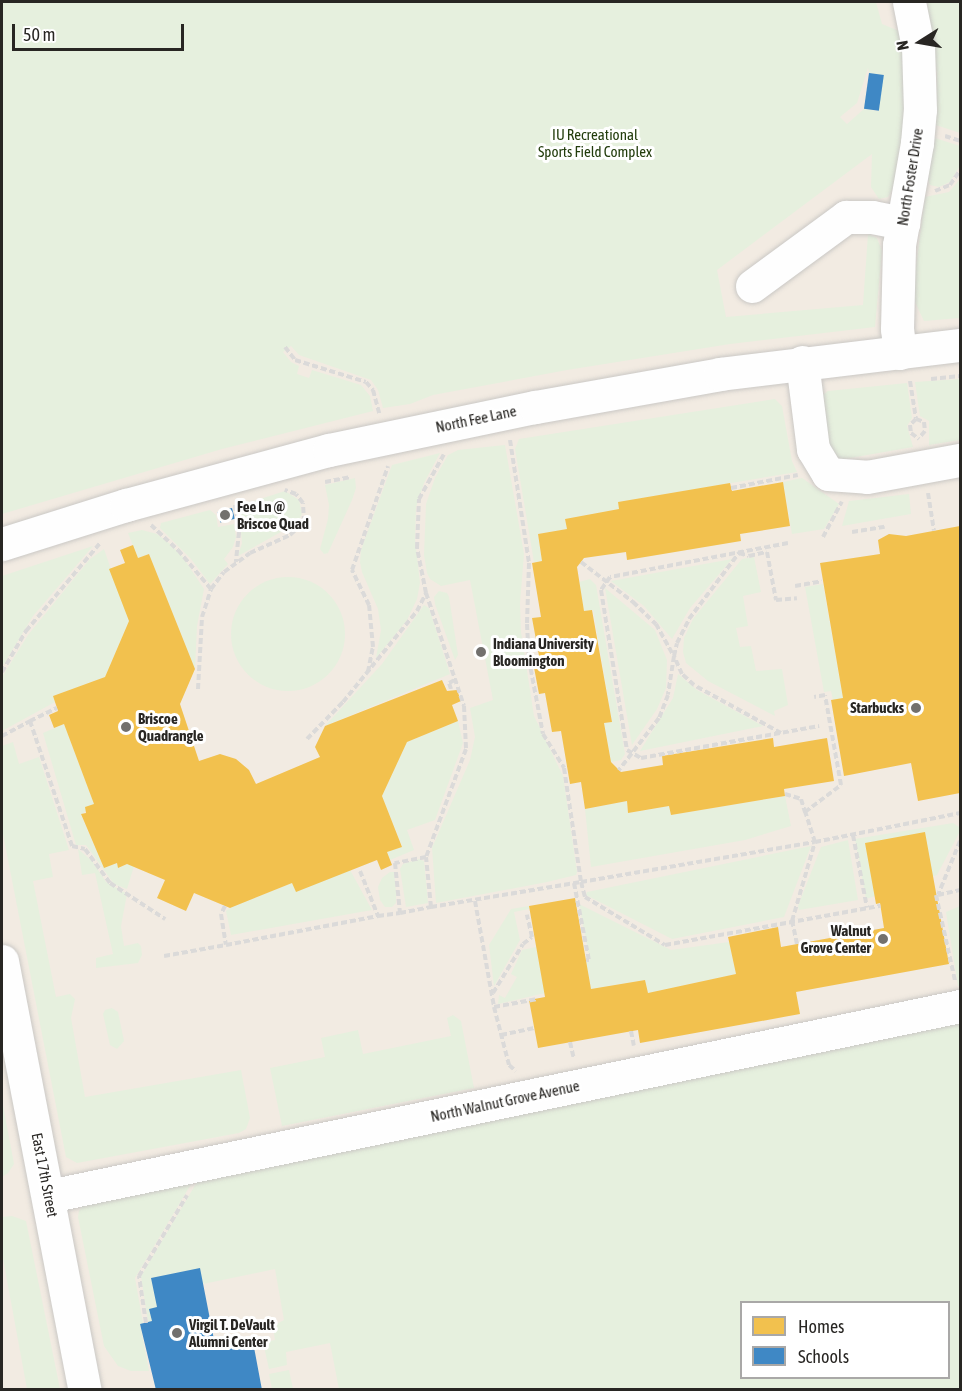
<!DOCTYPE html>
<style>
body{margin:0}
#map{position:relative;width:962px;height:1391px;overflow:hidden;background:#fbf9f6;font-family:"Asap Condensed",sans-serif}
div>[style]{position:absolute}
.built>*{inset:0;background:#f2ebe2}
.green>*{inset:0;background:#e6f0de}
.round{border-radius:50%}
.homes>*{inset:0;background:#f2c14e}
.schools>*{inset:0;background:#3f88c5;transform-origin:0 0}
.path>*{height:4px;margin-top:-2px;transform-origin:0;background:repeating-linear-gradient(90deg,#dbdad9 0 6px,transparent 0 9px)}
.roads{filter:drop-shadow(0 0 2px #cac8c5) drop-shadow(0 0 2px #cac8c5)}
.minor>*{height:33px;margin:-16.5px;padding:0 16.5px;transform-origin:16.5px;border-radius:16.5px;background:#fefefe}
.major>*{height:33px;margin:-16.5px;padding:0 16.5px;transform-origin:16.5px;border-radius:16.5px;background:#fefefe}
.dots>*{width:16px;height:16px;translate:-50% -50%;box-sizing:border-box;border:3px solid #fff;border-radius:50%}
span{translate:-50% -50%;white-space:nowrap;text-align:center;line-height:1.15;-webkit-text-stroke:6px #fff;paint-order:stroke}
.park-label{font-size:15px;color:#223c0c}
.street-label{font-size:15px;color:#282623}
.poi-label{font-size:15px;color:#282623;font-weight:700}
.left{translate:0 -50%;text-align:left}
.right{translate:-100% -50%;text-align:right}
.frame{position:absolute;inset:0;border:3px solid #282623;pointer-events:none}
.legend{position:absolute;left:740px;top:1301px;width:210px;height:78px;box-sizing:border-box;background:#fff;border:2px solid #a9a8a7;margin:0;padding:8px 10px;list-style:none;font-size:18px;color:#282623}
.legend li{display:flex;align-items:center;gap:12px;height:30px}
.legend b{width:30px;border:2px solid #a9a8a7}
.north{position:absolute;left:890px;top:12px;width:60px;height:60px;-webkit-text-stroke:4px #fff;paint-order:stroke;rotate:259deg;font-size:16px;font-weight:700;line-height:24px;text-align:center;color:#282623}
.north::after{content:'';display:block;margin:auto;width:21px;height:27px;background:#282623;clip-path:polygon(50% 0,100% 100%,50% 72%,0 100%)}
.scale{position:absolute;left:12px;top:24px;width:172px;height:27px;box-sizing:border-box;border:3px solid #282623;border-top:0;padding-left:8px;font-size:18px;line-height:21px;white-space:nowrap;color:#282623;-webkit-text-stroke:4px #fff;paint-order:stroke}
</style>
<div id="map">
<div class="built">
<i style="clip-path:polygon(evenodd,2px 2px,960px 2px,960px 1389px,2px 1390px,2px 2px,742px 1302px,948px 1302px,948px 1378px,742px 1378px,742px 1302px)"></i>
</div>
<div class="green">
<i style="clip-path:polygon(evenodd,2px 2px,876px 2px,882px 24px,904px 33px,909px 109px,894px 187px,888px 197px,879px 199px,871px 187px,872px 154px,717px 270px,726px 317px,863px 305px,868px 234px,877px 238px,882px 251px,875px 327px,730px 344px,567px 370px,433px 395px,410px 404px,383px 408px,378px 390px,371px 380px,299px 355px,291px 346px,283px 352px,291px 362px,299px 366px,297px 374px,309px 378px,312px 370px,361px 385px,370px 396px,373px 411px,222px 449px,2px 514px,2px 2px,868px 68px,869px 73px,883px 76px,878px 111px,864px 109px,847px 124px,840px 117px,857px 103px,868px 68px)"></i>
<i style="clip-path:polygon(927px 2px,960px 2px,960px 133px,936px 125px,937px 74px)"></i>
<i style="clip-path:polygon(935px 138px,960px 146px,959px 167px,950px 182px,939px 187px,930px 185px,928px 179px)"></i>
<i style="clip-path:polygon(960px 179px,960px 318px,924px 321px,915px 302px,914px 281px,925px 197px,949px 192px)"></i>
<i style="clip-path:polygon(960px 379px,960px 440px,929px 445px,929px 421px,920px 416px,915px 382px)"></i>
<i style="clip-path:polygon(907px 383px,912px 418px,907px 426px,913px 447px,833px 461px,830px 458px,820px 397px,828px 391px)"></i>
<i style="clip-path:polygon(775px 399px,782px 406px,792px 461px,797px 472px,618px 502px,619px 509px,565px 519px,567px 529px,538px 534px,542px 561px,534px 562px,515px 449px,519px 439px)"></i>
<i style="clip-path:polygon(505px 445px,524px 554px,520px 603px,521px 632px,534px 716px,563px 776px,577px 872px,576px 875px,547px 882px,436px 903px,432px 848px,470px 760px,475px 737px,470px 708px,493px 700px,470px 580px,441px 586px,430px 579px,427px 573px,424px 555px,426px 504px,435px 478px,448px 455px,458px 450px)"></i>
<i style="clip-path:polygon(440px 453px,424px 483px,416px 507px,415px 539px,420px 583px,417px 599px,407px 620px,376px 658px,381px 630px,378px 609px,362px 572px,360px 562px,361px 550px,392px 465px)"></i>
<i style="clip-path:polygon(355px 478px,356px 488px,352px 500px,328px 553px,324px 554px,320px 549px,328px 519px,329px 505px,325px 485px)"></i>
<i style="clip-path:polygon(802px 478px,839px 504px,824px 529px,792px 534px,783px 482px)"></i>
<i style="clip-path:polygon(285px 491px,299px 500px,302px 514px,297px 523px,238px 556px,242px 543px,239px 506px)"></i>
<i style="clip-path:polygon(909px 494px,911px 514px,842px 526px,849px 501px)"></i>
<i style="clip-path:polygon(210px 510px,216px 515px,218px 527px,234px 524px,236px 537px,233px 547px,224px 559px,228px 564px,210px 584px,191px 559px,160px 528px,161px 523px)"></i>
<i style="clip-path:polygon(142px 530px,157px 534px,170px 544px,182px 556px,204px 589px,197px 626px,195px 669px,149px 554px,138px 558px,128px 533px)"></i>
<i style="clip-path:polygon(93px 546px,33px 616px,2px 667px,2px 576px)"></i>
<i style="clip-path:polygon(104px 549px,129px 621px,105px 677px,53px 696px,55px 702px,2px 731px,2px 677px,28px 635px,90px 559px)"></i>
<i style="clip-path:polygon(754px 557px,761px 592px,743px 596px,748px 626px,736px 628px,740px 647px,751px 646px,756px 671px,782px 669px,788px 705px,774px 711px,775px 716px,708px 681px,686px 663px,683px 652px,684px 638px,693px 619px,742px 559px)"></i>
<i style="clip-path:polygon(732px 559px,690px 608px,672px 639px,644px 606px,611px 581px)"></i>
<i class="round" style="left:231px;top:577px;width:114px;height:114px"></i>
<i style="clip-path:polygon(590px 579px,596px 585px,625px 754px,621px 760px,611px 762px,604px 723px,612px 722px,593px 610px,584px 611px,579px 582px)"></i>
<i style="clip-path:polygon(823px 584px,843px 698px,833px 700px,831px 691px,824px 692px,805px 587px)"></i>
<i style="clip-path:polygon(605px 588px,655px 630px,667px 660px,666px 688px,657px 709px,632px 745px)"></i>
<i style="clip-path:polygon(439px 591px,447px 593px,449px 597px,458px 655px,455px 660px,435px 604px,434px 597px)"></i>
<i style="clip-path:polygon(424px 605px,429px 608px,450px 674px,325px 726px,382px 664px)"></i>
<i style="clip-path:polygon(678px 674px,697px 690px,763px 726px,640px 751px,673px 698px)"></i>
<i style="clip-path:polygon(458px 721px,463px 743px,435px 820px,407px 830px,414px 850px,390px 860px,387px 852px,402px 846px,382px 796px,407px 742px)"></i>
<i style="clip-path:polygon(64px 724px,94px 804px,81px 815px,104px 868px,117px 863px,119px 868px,127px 864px,134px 866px,127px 889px,114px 884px,86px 845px,76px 845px,43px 733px)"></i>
<i style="clip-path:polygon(13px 742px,19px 764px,39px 757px,69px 850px,49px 854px,53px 877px,33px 881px,56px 997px,70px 994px,75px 999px,71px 1018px,85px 1097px,241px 1070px,250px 1118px,246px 1129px,239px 1133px,77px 1163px,66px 1157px,2px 829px,2px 746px)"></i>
<i style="clip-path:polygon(785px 796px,791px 826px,745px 840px,591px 867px,585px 809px,627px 801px,628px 813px,669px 806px,671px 815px)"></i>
<i style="clip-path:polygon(953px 823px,959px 827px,959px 833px,937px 875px,866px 899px,855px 839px)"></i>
<i style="clip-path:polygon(848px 840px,858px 900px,799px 910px,798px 906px,821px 847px)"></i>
<i style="clip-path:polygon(811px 846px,784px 917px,672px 939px,586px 895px,587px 892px)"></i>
<i style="clip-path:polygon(78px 849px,92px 861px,106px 882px,127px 894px,121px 926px,124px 946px,138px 943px,141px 946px,142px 955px,138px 963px,96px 968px,96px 958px,113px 954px,95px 873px,82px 875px)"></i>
<i style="clip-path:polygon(419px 859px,424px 861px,428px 903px,406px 907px,400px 869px,403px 864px)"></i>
<i style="clip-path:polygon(350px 870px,372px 910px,231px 935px,226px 911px,230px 908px,292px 883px,296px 891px)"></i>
<i style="clip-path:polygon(390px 872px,394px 872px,396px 892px,396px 903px,392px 907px,385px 907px,380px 900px,378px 887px,382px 878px)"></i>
<i style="clip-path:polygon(579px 904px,671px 950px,729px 942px,736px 974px,648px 993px,645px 980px,591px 989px,586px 962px,590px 961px)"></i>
<i style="clip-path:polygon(529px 906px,529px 909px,514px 912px,520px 940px,494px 986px,489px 945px,511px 909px)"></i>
<i style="clip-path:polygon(960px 906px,960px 986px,958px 986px,946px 912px)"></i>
<i style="clip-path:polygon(536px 947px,545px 993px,498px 1004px,499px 995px,505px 998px,517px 977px,511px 974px,522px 950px)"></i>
<i style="clip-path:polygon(112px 1008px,118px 1012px,124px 1041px,117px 1049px,110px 1045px,103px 1014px,105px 1010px)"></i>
<i style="clip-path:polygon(453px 1015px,461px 1021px,474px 1088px,282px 1126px,270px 1068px,325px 1057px,321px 1038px,358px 1030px,363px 1054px,451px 1036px,447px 1018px)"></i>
<i style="clip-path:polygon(evenodd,960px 1019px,960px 1389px,339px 1389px,330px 1343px,286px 1352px,287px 1365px,269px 1369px,263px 1342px,275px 1340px,273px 1326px,284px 1320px,275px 1269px,203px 1284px,199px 1269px,151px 1278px,157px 1307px,150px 1309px,152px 1321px,148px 1322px,141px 1276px,200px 1177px,960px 1019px,742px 1302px,948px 1302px,948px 1378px,742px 1378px,742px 1302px)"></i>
<i style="clip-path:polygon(2px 1100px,14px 1164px,8px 1173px,2px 1177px)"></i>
<i style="clip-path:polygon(194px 1179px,135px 1278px,143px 1323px,140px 1324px,149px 1371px,131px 1371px,118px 1366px,104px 1346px,78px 1217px,79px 1211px,83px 1205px)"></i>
<i style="clip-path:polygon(12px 1216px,26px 1221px,60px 1389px,27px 1389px,2px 1253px,2px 1217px)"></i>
<i style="clip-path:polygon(289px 1370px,293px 1389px,272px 1389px,269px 1374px)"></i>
</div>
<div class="homes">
<i style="clip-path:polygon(783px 482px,790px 526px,740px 534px,741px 541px,627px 560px,626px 552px,584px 558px,577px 567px,584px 611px,592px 610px,612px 722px,604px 723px,611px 762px,621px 772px,663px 765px,662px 756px,773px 738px,774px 747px,827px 738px,834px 781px,784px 789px,785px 796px,671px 815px,669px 806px,628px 813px,627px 801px,585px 809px,581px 782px,570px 784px,561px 731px,552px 732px,545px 693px,539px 694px,532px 657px,539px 656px,532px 618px,541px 617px,532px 563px,542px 561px,538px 534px,567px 529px,565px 519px,619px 509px,618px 502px,730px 483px,732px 491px)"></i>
<i style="clip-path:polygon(960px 526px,960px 793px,918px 801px,911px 763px,844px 776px,831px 700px,843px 698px,820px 563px,880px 554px,878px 540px,889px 534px,906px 536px)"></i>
<i style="clip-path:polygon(133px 545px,138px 558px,149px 554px,195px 669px,180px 704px,199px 761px,220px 754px,236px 759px,249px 770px,256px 784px,320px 757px,315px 747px,325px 726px,442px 680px,447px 691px,457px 690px,461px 701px,452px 705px,458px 721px,407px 742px,382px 796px,402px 847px,387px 852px,392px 865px,381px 870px,377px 860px,296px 892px,292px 883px,230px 908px,194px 893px,186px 911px,157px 898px,165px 880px,127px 864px,118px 868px,117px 863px,104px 868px,81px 814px,86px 813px,85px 807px,94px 804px,64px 724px,54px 728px,49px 715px,58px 711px,53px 696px,105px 677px,129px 621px,109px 569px,125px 563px,120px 550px)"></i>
<i style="clip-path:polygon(925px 832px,949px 964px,796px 992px,800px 1014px,640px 1043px,638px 1030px,538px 1048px,529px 1000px,545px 997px,529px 906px,575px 898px,591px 989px,645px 980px,648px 993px,736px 974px,728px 937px,778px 927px,781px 947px,884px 928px,880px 903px,876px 904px,865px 843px)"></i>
</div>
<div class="schools">
<i style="left:869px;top:73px;width:15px;height:36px;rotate:8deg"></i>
<i style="left:232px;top:508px;width:11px;height:15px;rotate:75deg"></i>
<i style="clip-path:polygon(200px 1268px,216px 1350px,253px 1342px,262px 1390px,156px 1390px,140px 1324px,152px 1321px,149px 1309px,157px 1307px,151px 1278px)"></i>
</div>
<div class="path">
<i style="left:945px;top:136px;width:16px;rotate:18deg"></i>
<i style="left:935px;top:191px;width:16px;rotate:-22deg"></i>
<i style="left:950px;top:185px;width:18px;rotate:-56deg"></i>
<i style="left:285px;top:347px;width:16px;rotate:52deg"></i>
<i style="left:295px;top:360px;width:74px;rotate:17.2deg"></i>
<i style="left:366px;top:382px;width:11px;rotate:49deg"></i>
<i style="left:373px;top:390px;width:24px;rotate:75deg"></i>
<i style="left:931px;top:379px;width:29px;rotate:-6deg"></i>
<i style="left:910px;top:381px;width:38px;rotate:81deg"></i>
<i style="left:916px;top:419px;width:8px;rotate:135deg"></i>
<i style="left:910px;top:425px;width:8px;rotate:83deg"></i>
<i style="left:911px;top:433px;width:10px;rotate:37deg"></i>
<i style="left:916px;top:419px;width:9px;rotate:21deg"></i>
<i style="left:924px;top:422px;width:9px;rotate:84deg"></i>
<i style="left:925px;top:431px;width:9px;rotate:131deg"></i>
<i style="left:510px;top:440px;width:124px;rotate:81.2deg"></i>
<i style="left:529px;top:563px;width:61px;rotate:91.9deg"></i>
<i style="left:527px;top:624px;width:36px;rotate:87deg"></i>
<i style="left:529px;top:660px;width:75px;rotate:79.3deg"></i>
<i style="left:543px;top:734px;width:40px;rotate:58deg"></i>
<i style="left:564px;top:768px;width:115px;rotate:81.5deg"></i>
<i style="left:581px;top:882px;width:237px;rotate:-9.7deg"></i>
<i style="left:815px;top:842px;width:148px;rotate:-11.3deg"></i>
<i style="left:325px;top:482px;width:25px;rotate:-11deg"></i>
<i style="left:731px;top:488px;width:68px;rotate:-11deg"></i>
<i style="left:928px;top:493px;width:38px;rotate:81deg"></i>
<i style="left:235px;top:505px;width:27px;rotate:82deg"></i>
<i style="left:239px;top:532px;width:30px;rotate:96deg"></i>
<i style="left:151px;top:525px;width:37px;rotate:43deg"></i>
<i style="left:178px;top:550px;width:51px;rotate:49.8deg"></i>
<i style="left:852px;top:532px;width:33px;rotate:-9deg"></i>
<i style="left:823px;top:537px;width:40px;rotate:-62deg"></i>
<i style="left:788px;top:543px;width:181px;rotate:169.2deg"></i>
<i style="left:610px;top:577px;width:16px;rotate:125deg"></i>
<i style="left:601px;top:590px;width:162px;rotate:80.8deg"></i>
<i style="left:627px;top:750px;width:16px;rotate:30deg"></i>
<i style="left:641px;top:758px;width:181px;rotate:-10.2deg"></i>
<i style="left:581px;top:562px;width:66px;rotate:37.6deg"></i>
<i style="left:633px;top:602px;width:32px;rotate:44deg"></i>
<i style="left:656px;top:624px;width:37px;rotate:61deg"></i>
<i style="left:674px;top:656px;width:39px;rotate:99deg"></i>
<i style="left:668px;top:695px;width:25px;rotate:111deg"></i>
<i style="left:659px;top:718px;width:66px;rotate:127.6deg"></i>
<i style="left:795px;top:586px;width:27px;rotate:-10deg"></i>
<i style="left:426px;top:593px;width:119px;rotate:71.4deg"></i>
<i style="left:464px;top:706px;width:43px;rotate:87.3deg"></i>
<i style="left:466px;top:749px;width:115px;rotate:110.3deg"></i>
<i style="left:426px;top:857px;width:32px;rotate:169deg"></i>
<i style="left:395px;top:863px;width:50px;rotate:84.3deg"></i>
<i style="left:400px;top:913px;width:32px;rotate:-11deg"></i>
<i style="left:431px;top:907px;width:50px;rotate:-95.7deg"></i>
<i style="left:2px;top:672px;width:48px;rotate:-59.7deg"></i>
<i style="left:26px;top:631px;width:116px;rotate:-49.9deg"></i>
<i style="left:368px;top:672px;width:25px;rotate:-79deg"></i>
<i style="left:373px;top:647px;width:42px;rotate:-95.4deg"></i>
<i style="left:369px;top:605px;width:39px;rotate:-116deg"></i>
<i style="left:352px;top:570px;width:110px;rotate:-70.9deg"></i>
<i style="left:198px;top:689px;width:72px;rotate:-86.8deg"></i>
<i style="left:202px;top:617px;width:29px;rotate:-72deg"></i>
<i style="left:211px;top:589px;width:21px;rotate:-53deg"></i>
<i style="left:224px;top:572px;width:32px;rotate:-36deg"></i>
<i style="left:250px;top:553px;width:44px;rotate:-24.2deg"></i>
<i style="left:290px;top:535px;width:19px;rotate:-43deg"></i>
<i style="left:304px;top:522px;width:19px;rotate:-93deg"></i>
<i style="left:303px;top:503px;width:11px;rotate:-128deg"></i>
<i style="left:296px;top:494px;width:12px;rotate:-160deg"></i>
<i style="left:451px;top:689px;width:6px;rotate:-108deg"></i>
<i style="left:449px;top:683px;width:7px;rotate:-27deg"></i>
<i style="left:30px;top:721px;width:30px;rotate:-26deg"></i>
<i style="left:781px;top:733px;width:99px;rotate:-151.1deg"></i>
<i style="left:694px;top:685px;width:16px;rotate:-137deg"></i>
<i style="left:682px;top:674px;width:20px;rotate:-114deg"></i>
<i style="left:674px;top:656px;width:13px;rotate:-77deg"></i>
<i style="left:677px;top:643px;width:27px;rotate:-63deg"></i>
<i style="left:689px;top:619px;width:83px;rotate:-52.9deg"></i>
<i style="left:739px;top:553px;width:10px;rotate:17deg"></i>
<i style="left:749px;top:556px;width:18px;rotate:-13deg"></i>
<i style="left:767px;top:552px;width:49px;rotate:79.4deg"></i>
<i style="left:776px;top:600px;width:21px;rotate:-5deg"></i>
<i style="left:2px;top:736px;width:32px;rotate:-28deg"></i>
<i style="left:30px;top:721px;width:132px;rotate:71.4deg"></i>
<i style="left:72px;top:846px;width:13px;rotate:13deg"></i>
<i style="left:85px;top:849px;width:42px;rotate:53.7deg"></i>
<i style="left:110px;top:883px;width:66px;rotate:33.2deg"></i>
<i style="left:307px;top:739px;width:52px;rotate:-45.8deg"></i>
<i style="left:343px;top:702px;width:117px;rotate:-50.9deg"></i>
<i style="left:417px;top:611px;width:20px;rotate:-63deg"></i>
<i style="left:426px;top:593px;width:46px;rotate:-101.3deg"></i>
<i style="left:417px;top:548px;width:49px;rotate:-87.7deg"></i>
<i style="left:419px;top:499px;width:51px;rotate:-60.9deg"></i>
<i style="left:785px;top:794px;width:17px;rotate:17deg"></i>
<i style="left:801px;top:799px;width:14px;rotate:73deg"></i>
<i style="left:853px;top:835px;width:74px;rotate:79.1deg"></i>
<i style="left:960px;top:841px;width:58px;rotate:112.2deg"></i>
<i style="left:938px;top:895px;width:23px;rotate:-13deg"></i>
<i style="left:360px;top:871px;width:48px;rotate:68.2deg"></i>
<i style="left:378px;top:916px;width:22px;rotate:-8deg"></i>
<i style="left:574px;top:883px;width:78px;rotate:79deg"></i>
<i style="left:589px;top:960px;width:3px;rotate:180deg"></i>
<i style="left:936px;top:895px;width:88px;rotate:77.5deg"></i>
<i style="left:475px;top:901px;width:108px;rotate:79.8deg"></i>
<i style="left:494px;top:1007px;width:60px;rotate:75.5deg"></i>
<i style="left:509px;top:1065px;width:9px;rotate:41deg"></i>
<i style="left:225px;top:906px;width:9px;rotate:117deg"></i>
<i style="left:221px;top:914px;width:31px;rotate:81deg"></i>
<i style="left:226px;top:945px;width:155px;rotate:-10.8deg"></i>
<i style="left:431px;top:907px;width:152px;rotate:-9.5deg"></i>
<i style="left:581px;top:882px;width:16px;rotate:75deg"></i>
<i style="left:585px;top:897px;width:93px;rotate:31deg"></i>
<i style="left:665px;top:945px;width:219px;rotate:-10.3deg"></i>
<i style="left:797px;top:944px;width:24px;rotate:-102deg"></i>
<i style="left:792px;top:921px;width:82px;rotate:-73.8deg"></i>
<i style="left:815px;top:842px;width:32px;rotate:-108deg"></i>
<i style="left:805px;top:812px;width:45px;rotate:-36.9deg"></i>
<i style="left:841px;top:785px;width:91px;rotate:-100.1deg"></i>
<i style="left:825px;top:695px;width:11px;rotate:170deg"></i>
<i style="left:164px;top:956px;width:63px;rotate:-10.1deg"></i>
<i style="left:493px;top:993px;width:57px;rotate:-58.5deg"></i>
<i style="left:523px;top:944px;width:11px;rotate:-38deg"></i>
<i style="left:532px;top:937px;width:23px;rotate:-103deg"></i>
<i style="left:494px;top:1007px;width:44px;rotate:-10.5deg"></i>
<i style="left:631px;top:1031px;width:15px;rotate:79deg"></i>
<i style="left:501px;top:1035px;width:34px;rotate:-12deg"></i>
<i style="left:570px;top:1042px;width:17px;rotate:77deg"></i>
<i style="left:146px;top:1323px;width:48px;rotate:-98.5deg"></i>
<i style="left:139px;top:1276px;width:94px;rotate:-59.3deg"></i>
</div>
<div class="roads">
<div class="minor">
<i style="left:752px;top:286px;width:117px;rotate:-36.3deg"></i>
<i style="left:846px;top:217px;width:26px"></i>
<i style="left:872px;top:217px;width:32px;rotate:11deg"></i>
<i style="left:900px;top:353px;width:24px;rotate:-97deg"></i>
<i style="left:897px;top:329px;width:84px;rotate:-88.6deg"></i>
<i style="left:899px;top:245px;width:104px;rotate:-80deg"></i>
<i style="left:917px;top:143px;width:33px;rotate:-85deg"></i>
<i style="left:920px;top:110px;width:63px;rotate:-91.8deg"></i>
<i style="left:918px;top:47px;width:46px;rotate:-101.3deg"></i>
<i style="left:802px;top:362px;width:88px;rotate:82.8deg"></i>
<i style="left:813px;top:449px;width:29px;rotate:59deg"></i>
<i style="left:828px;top:474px;width:39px;rotate:4deg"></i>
<i style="left:867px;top:477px;width:95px;rotate:-10.4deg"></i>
<i style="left:2px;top:544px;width:130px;rotate:-17.5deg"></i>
<i style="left:126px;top:505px;width:210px;rotate:-15.2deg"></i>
<i style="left:329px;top:450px;width:210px;rotate:-11.8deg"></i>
<i style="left:535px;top:407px;width:188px;rotate:-10.1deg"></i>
<i style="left:720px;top:374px;width:242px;rotate:-6.9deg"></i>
<i style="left:49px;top:1196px;width:931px;rotate:-11.78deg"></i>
</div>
<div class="major">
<i style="left:2px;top:961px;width:437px;rotate:79.1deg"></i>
</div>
</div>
<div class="dots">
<i style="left:225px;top:515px;background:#72706d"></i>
<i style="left:481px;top:652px;background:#72706d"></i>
<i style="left:916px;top:708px;background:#72706d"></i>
<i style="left:126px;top:727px;background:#72706d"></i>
<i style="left:883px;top:939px;background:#72706d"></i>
<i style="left:177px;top:1333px;background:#72706d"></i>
</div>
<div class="park-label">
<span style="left:595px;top:143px">IU Recreational<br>Sports Field Complex</span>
</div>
<div class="street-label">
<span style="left:910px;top:177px;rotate:-81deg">North Foster Drive</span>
<span style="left:476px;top:419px;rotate:-12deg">North Fee Lane</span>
<span style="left:505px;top:1101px;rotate:-12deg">North Walnut Grove Avenue</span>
<span style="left:45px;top:1175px;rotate:79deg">East 17th Street</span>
</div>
<div class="poi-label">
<span class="left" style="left:237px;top:515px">Fee Ln @<br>Briscoe Quad</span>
<span class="left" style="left:493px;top:652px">Indiana University<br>Bloomington</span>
<span class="right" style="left:904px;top:708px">Starbucks</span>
<span class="left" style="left:138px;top:727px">Briscoe<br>Quadrangle</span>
<span class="right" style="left:871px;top:939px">Walnut<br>Grove Center</span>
<span class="left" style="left:189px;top:1333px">Virgil T. DeVault<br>Alumni Center</span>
</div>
<div class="frame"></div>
<ul class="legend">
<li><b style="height:16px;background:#f2c14e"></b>Homes</li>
<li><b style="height:16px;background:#3f88c5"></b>Schools</li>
</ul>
<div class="north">N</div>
<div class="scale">50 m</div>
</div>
